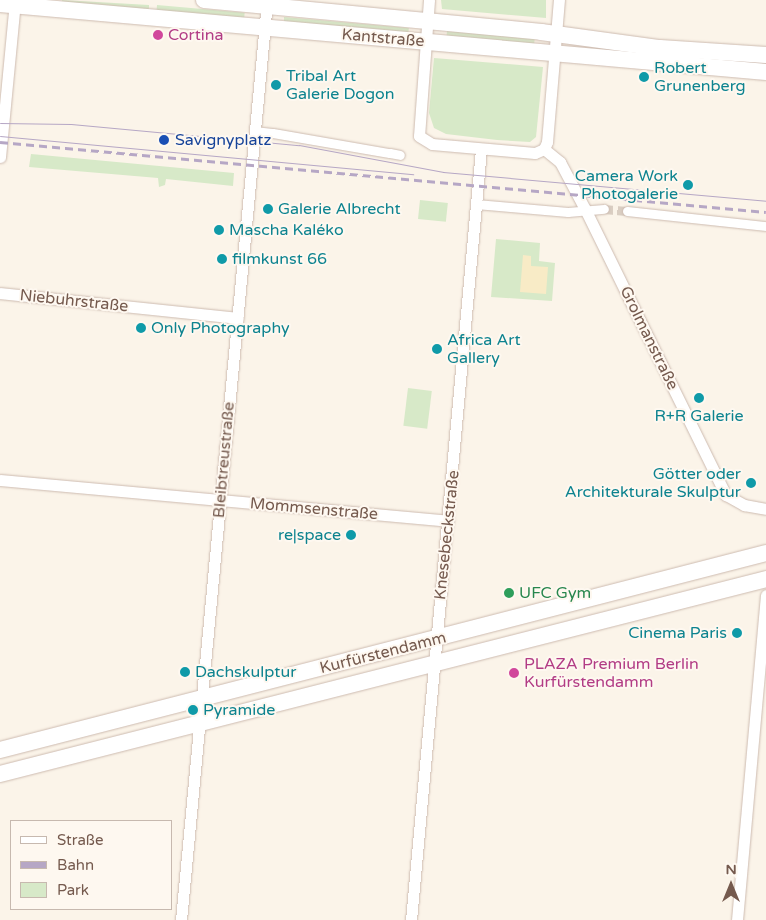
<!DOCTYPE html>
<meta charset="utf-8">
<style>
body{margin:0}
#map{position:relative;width:766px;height:920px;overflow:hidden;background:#fbf4e9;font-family:"Varela Round",sans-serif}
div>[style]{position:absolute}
.green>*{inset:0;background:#d7e9c8;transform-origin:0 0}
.sand>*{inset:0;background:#f8ebc6}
.pedestrian-tunnel>*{height:9px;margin-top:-4.5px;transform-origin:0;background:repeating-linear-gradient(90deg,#dacec2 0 9px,transparent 0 13.5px)}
.roads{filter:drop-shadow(0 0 1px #cdbbb0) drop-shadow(0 0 1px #cdbbb0)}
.pedestrian>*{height:9px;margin:-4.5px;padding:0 4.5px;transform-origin:4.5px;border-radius:4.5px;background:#fff}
.minor>*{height:11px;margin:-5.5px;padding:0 5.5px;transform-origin:5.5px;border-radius:5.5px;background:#fff}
.secondary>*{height:16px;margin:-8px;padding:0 8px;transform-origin:8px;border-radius:8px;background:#fff}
.tram>*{height:1px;margin:-0.5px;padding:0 0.5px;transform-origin:0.5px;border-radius:0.5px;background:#b6a7c5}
.rail>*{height:3px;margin-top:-1.5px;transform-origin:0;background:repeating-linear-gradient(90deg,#b6a7c5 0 8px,transparent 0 13px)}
.dots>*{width:14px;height:14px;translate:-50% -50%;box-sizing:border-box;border:2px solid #fef8f0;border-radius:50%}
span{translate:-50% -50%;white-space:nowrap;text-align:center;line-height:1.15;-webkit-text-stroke:4px #fef8f0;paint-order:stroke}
.hotel-label{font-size:16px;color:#b23c85}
.left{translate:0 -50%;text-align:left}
.street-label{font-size:16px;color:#755a4e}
.culture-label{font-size:16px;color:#0d838f}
.right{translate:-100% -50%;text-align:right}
.transit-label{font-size:16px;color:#164399}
.leisure-label{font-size:16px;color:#27864d}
.legend{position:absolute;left:10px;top:820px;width:162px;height:90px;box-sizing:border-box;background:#fef8f0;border:1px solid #c7b9af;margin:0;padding:6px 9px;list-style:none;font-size:15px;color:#755a4e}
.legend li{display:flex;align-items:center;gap:10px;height:25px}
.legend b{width:25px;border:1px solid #c7b9af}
.north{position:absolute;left:706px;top:860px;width:50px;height:50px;-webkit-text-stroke:4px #fef8f0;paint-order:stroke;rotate:0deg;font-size:14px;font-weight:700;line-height:20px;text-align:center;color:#755a4e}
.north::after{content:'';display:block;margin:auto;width:18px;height:22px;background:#755a4e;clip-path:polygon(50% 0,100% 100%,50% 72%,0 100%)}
</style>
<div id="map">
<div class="green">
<i style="clip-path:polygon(62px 0,149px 5px,149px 10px,62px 3px)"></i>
<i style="clip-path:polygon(441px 0,546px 0,546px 18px,442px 9px)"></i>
<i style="left:157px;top:5px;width:88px;height:6px;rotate:5deg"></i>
<i style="clip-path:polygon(284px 17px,409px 28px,408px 34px,284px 22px)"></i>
<i style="left:447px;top:31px;width:88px;height:6px;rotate:5deg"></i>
<i style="clip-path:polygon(434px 58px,543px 67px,536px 137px,530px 142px,497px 140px,446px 134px,434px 128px,429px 113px)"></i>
<i style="clip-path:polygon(31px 154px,234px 173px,233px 186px,166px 179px,165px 185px,159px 187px,158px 178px,29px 167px)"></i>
<i style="left:420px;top:200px;width:28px;height:19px;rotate:6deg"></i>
<i style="clip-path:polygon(496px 239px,540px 243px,539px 261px,555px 263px,552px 301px,491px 297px)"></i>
<i style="left:408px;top:388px;width:24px;height:38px;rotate:7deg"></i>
</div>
<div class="sand">
<i style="clip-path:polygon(523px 255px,531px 256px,531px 266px,548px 267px,546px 294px,520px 292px)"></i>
</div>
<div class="pedestrian-tunnel">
<i style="left:604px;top:209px;width:23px;rotate:5deg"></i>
</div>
<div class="roads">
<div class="pedestrian">
<i style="left:254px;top:131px;width:18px;rotate:6deg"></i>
<i style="left:273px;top:133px;width:118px;rotate:9.8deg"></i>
<i style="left:390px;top:153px;width:10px;rotate:11deg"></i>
<i style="left:476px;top:204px;width:92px;rotate:5deg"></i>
<i style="left:568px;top:212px;width:36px;rotate:-5deg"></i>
<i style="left:627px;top:211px;width:140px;rotate:6.2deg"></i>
</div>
<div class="minor">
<i style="left:429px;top:0;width:136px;rotate:94.2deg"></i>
<i style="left:419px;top:136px;width:15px;rotate:32deg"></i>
<i style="left:432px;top:144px;width:103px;rotate:5deg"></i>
<i style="left:535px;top:153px;width:10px;rotate:-24deg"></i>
<i style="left:544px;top:149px;width:8px;rotate:-67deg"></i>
<i style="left:547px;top:142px;width:143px;rotate:-85.2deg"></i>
<i style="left:544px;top:149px;width:21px;rotate:39deg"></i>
<i style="left:560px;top:162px;width:53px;rotate:62deg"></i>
<i style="left:585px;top:209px;width:319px;rotate:63.8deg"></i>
<i style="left:726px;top:495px;width:21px;rotate:29deg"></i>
<i style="left:744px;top:505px;width:22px;rotate:10deg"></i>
<i style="left:0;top:157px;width:158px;rotate:-84.5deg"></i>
<i style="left:0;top:293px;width:239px;rotate:6deg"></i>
<i style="left:0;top:480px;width:450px;rotate:5.2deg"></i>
<i style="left:181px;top:920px;width:923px;rotate:-84.65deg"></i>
<i style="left:411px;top:920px;width:774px;rotate:-84.81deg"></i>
<i style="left:737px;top:920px;width:326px;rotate:-84.9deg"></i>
</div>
<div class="secondary">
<i style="left:204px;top:0;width:339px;rotate:5.4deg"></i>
<i style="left:541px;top:32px;width:120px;rotate:7.7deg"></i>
<i style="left:660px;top:48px;width:106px;rotate:3.8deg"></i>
<i style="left:0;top:4px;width:769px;rotate:5.07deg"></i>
<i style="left:0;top:750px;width:791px;rotate:-14.42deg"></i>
<i style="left:0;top:774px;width:790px;rotate:-14.28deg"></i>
</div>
</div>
<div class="tram">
<i style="left:0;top:123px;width:71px;rotate:0.8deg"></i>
<i style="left:71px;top:124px;width:229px;rotate:5.3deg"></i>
<i style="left:299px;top:145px;width:147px;rotate:10.6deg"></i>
<i style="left:443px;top:172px;width:324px;rotate:5.1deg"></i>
<i style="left:0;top:136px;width:415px;rotate:5.3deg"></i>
</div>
<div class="rail">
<i style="left:0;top:142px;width:769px;rotate:5.22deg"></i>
</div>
<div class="dots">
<i style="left:158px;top:35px;background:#d1479c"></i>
<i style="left:644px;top:77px;background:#0f9aa8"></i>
<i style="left:276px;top:85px;background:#0f9aa8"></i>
<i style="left:164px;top:140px;background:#1a4fb4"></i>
<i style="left:688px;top:185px;background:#0f9aa8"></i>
<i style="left:268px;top:209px;background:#0f9aa8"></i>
<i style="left:219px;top:230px;background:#0f9aa8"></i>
<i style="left:222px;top:259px;background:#0f9aa8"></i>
<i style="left:141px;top:328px;background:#0f9aa8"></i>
<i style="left:437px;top:349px;background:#0f9aa8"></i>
<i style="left:699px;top:398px;background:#0f9aa8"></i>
<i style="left:751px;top:483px;background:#0f9aa8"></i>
<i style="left:351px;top:535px;background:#0f9aa8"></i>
<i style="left:509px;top:593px;background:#2e9e5b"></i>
<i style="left:737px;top:633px;background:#0f9aa8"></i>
<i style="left:185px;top:672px;background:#0f9aa8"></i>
<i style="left:514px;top:673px;background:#d1479c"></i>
<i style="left:193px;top:710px;background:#0f9aa8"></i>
</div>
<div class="hotel-label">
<span class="left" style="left:168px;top:35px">Cortina</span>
<span class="left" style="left:524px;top:673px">PLAZA Premium Berlin<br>Kurfürstendamm</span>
</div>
<div class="street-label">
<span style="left:383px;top:38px;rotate:5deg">Kantstraße</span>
<span style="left:74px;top:301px;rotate:6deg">Niebuhrstraße</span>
<span style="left:649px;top:338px;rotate:64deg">Grolmanstraße</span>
<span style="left:224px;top:460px;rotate:-85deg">Bleibtreustraße</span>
<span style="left:314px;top:509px;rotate:5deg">Mommsenstraße</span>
<span style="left:447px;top:535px;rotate:-84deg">Knesebeckstraße</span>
<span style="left:383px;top:653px;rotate:-14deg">Kurfürstendamm</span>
</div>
<div class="culture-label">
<span class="left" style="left:654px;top:77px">Robert<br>Grunenberg</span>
<span class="left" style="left:286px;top:85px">Tribal Art<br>Galerie Dogon</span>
<span class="right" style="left:678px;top:185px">Camera Work<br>Photogalerie</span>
<span class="left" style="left:278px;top:209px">Galerie Albrecht</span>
<span class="left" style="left:229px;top:230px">Mascha Kaléko</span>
<span class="left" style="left:232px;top:259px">filmkunst 66</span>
<span class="left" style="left:151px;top:328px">Only Photography</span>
<span class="left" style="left:447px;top:349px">Africa Art<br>Gallery</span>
<span style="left:699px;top:416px">R+R Galerie</span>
<span class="right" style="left:741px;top:483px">Götter oder<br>Architekturale Skulptur</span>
<span class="right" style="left:341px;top:535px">re|space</span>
<span class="right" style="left:727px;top:633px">Cinema Paris</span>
<span class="left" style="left:195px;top:672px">Dachskulptur</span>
<span class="left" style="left:203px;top:710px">Pyramide</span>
</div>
<div class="transit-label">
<span class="left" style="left:175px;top:140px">Savignyplatz</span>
</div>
<div class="leisure-label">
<span class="left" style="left:519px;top:593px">UFC Gym</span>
</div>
<ul class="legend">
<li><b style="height:6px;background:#fff"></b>Straße</li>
<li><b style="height:6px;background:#b6a7c5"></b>Bahn</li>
<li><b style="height:14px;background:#d7e9c8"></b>Park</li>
</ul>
<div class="north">N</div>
</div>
